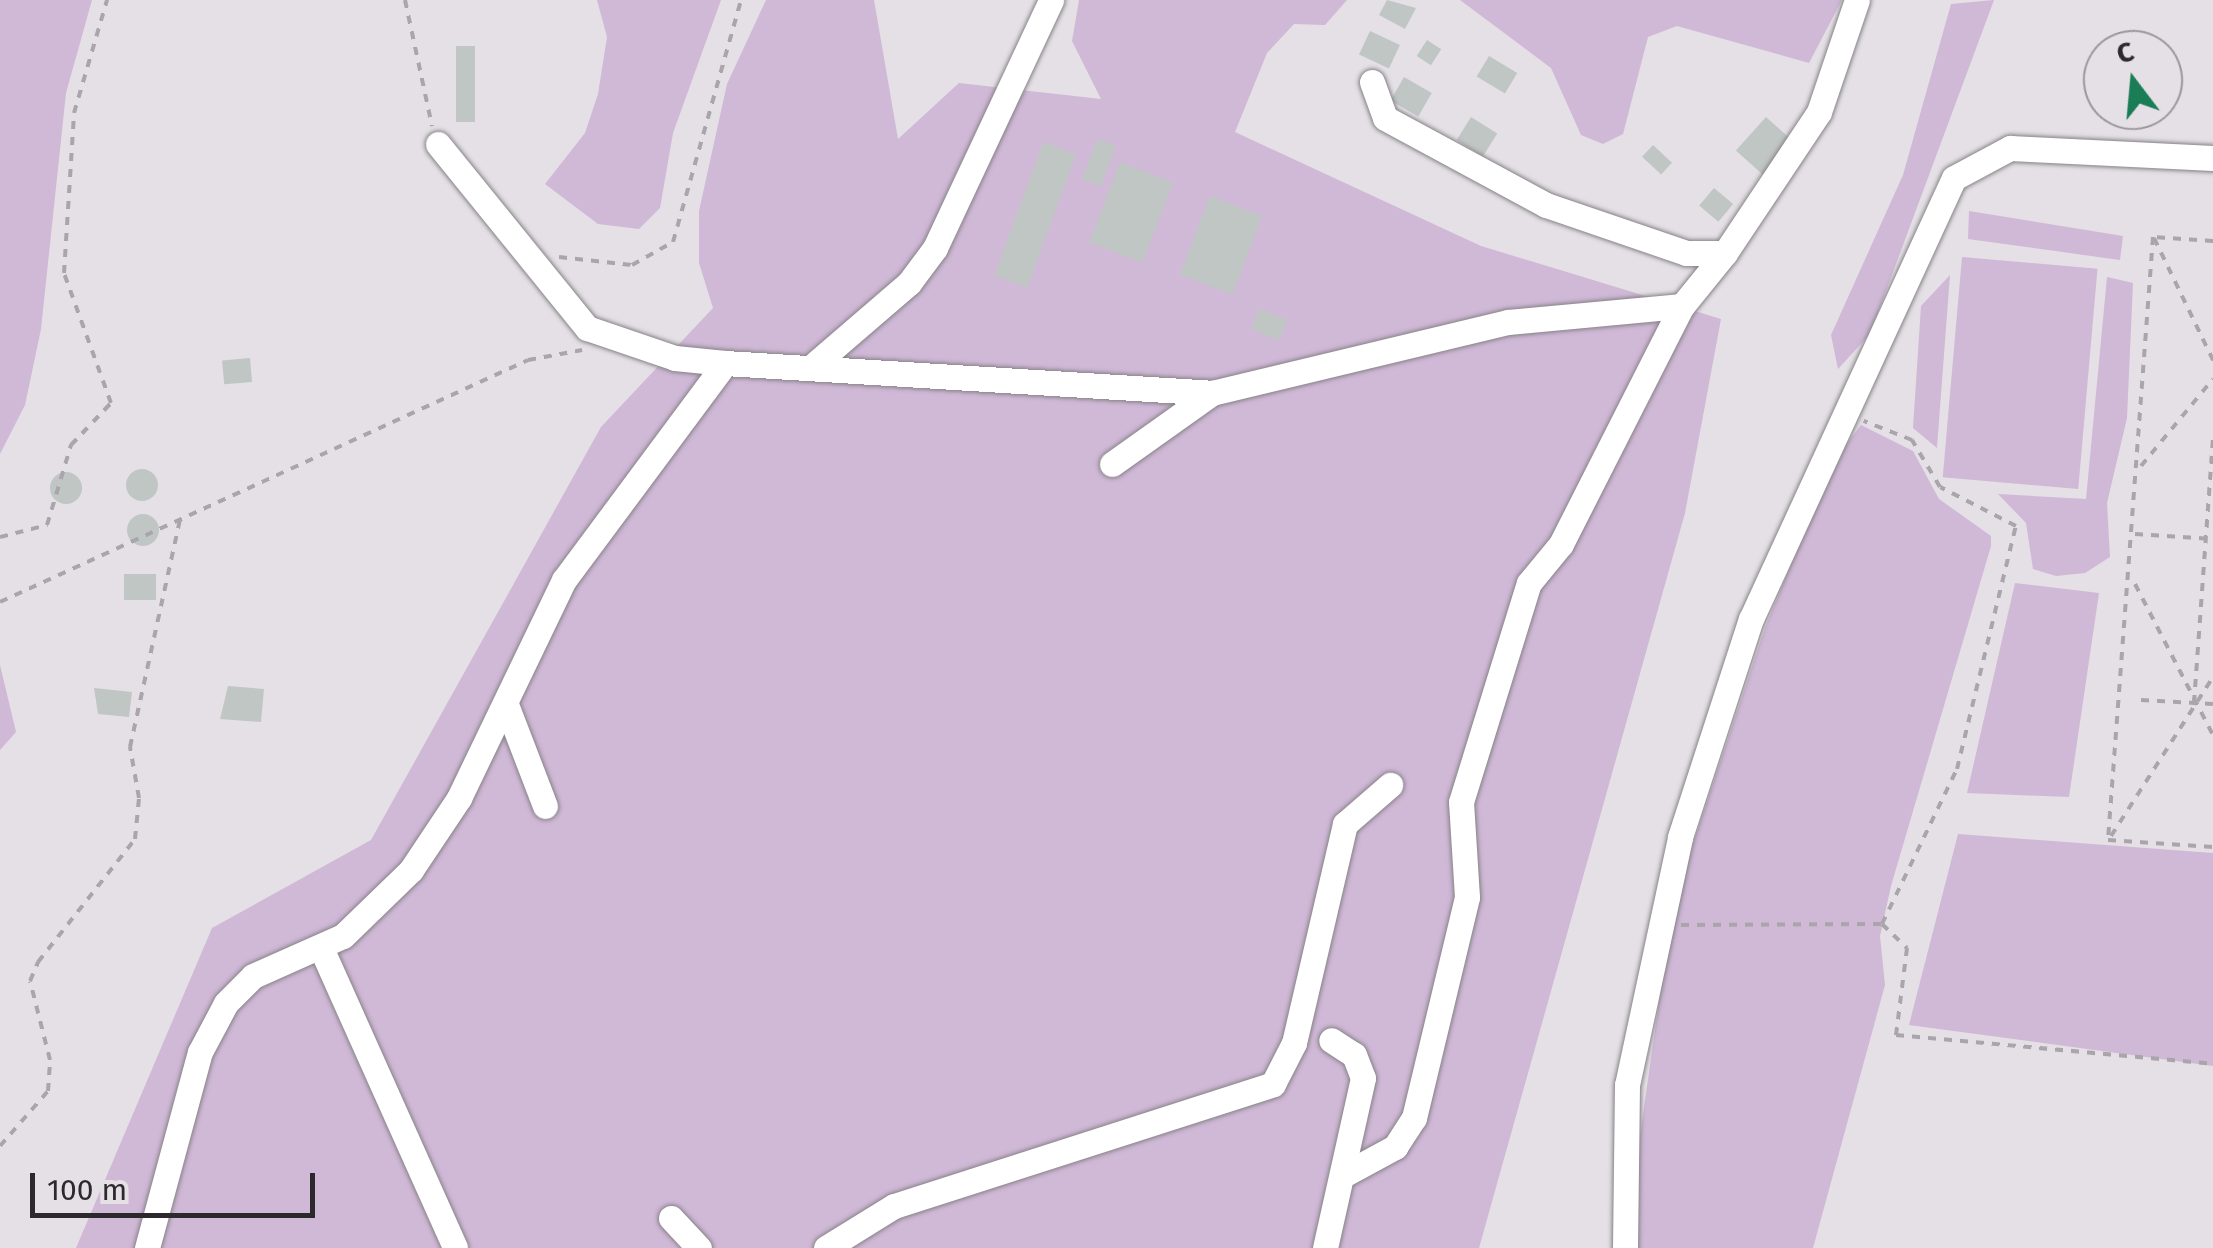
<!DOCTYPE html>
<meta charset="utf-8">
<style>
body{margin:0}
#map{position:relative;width:2213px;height:1248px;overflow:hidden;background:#e4e0e5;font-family:"Fira Sans",sans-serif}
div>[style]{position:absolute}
.green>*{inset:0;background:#d0b8d7;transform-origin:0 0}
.building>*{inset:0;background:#c0c6c3;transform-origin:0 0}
.round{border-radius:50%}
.path>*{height:4px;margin-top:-2px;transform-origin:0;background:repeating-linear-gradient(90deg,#a9a5aa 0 8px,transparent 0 16px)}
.roads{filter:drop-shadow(0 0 2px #868387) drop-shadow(0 0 2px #868387)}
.minor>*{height:25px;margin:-12.5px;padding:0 12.5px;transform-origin:12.5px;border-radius:12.5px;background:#fff}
span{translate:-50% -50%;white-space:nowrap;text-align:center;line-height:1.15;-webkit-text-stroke:10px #e4e0e5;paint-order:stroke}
.north{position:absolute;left:2083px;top:30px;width:100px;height:100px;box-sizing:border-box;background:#e4e0e5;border:2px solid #9a979b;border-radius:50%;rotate:344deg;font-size:28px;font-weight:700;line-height:40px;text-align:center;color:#2b292b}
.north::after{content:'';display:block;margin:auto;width:35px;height:45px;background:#1a7d56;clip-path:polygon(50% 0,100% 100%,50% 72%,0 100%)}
.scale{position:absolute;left:30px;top:1173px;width:285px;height:45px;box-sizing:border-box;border:5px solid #2b292b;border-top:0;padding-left:12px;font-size:30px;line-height:35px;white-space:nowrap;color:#2b292b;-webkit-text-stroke:8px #e4e0e5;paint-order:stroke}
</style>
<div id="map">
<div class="green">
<i style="clip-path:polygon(0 0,92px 0,66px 93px,41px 329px,25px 405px,0 454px)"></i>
<i style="clip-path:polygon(597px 0,721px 0,673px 133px,660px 208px,639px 229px,598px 224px,545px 184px,585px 133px,598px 94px,607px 37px)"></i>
<i style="clip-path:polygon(766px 0,874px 0,898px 139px,959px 83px,1101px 99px,1072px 41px,1079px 0,1347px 0,1325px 25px,1294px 24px,1267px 53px,1235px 132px,1481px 246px,1721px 319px,1685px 513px,1479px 1248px,76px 1248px,212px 928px,371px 840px,601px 427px,713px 308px,699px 263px,699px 211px,727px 84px)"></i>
<i style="clip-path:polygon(1460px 0,1842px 0,1809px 63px,1677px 26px,1648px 37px,1623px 134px,1603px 144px,1581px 135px,1551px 68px)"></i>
<i style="clip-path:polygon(1994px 0,1870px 334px,1838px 369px,1831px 335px,1903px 175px,1951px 4px)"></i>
<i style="clip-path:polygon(1969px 211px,2123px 236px,2120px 260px,1968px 239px)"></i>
<i style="left:1962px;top:257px;width:136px;height:221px;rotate:5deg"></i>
<i style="clip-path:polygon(1950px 275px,1937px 447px,1937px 448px,1913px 428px,1921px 306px)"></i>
<i style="clip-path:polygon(2107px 277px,2133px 283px,2127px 418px,2107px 503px,2110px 557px,2085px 573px,2056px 576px,2033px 569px,2026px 523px,1998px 494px,2086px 499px)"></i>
<i style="clip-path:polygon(1861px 425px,1913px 451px,1939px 499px,1991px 536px,1991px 546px,1891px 886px,1880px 936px,1885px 985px,1813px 1248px,1624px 1248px,1673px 904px,1765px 628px,1833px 462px)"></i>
<i style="clip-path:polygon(2015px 583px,2099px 593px,2069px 797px,1967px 793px)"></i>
<i style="clip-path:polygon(0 665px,16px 732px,0 750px)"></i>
<i style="clip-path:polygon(1958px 834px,2213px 853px,2213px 1066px,1909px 1025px)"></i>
</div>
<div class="building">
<i style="clip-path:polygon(1387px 0,1416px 8px,1405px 29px,1379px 15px)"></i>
<i style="left:1370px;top:31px;width:33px;height:26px;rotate:25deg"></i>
<i style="left:1427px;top:40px;width:17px;height:19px;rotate:33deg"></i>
<i style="left:456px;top:46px;width:19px;height:76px"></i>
<i style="left:1489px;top:56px;width:33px;height:24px;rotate:31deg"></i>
<i style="left:1404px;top:77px;width:32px;height:27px;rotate:30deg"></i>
<i style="left:1471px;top:117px;width:31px;height:27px;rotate:32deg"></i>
<i style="left:1766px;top:117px;width:36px;height:45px;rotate:42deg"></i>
<i style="left:1097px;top:139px;width:20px;height:43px;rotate:20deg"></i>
<i style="left:1043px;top:142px;width:35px;height:142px;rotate:20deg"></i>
<i style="left:1653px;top:145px;width:26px;height:16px;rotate:43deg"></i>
<i style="left:1120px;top:162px;width:57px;height:86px;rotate:21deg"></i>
<i style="left:1714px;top:188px;width:25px;height:23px;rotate:40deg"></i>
<i style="left:1210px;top:196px;width:56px;height:84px;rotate:21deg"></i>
<i style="left:1259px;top:309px;width:30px;height:22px;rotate:21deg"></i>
<i style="left:250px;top:358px;width:24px;height:28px;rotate:85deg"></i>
<i class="round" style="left:126px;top:469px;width:32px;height:32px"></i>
<i class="round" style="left:50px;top:472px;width:32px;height:32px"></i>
<i class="round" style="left:127px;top:514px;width:32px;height:32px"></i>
<i style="left:156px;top:574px;width:26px;height:32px;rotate:90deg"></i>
<i style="clip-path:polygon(228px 686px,264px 689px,261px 722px,220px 719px)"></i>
<i style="clip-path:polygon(94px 688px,132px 692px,129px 717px,98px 714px)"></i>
</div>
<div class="path">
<i style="left:405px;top:0;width:129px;rotate:77.9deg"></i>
<i style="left:2154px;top:238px;width:136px;rotate:64.2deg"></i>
<i style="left:2213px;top:241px;width:60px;rotate:-176.2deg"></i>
<i style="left:2153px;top:237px;width:605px;rotate:94.27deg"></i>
<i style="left:2108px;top:840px;width:105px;rotate:3.8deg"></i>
<i style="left:559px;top:257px;width:73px;rotate:6.3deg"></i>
<i style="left:632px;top:265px;width:47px;rotate:-29.3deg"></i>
<i style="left:673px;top:242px;width:251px;rotate:-74.3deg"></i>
<i style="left:2141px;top:466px;width:113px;rotate:-50.4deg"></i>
<i style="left:2135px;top:534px;width:78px;rotate:3.7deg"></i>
<i style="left:0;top:537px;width:49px;rotate:-14.3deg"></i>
<i style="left:47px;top:525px;width:84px;rotate:-73.3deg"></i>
<i style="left:71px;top:445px;width:58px;rotate:-46.4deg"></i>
<i style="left:111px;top:403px;width:138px;rotate:-109.9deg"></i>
<i style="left:64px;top:273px;width:160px;rotate:-86.4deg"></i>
<i style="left:74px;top:113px;width:118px;rotate:-73.7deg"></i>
<i style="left:2135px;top:584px;width:170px;rotate:62.7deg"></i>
<i style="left:0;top:602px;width:581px;rotate:-24.62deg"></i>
<i style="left:528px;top:360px;width:55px;rotate:-10.5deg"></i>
<i style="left:2141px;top:700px;width:72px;rotate:3.2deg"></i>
<i style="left:2194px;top:703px;width:267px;rotate:-85.9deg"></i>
<i style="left:2111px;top:836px;width:189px;rotate:-57.3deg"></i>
<i style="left:1882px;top:924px;width:35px;rotate:44deg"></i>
<i style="left:1907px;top:948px;width:88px;rotate:97.2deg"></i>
<i style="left:1896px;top:1035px;width:318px;rotate:5.2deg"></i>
<i style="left:1681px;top:925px;width:201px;rotate:-0.3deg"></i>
<i style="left:1882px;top:924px;width:172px;rotate:-64.2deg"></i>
<i style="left:1957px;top:769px;width:250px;rotate:-76.4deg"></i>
<i style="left:2016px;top:526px;width:85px;rotate:-152.8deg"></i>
<i style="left:1940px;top:487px;width:55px;rotate:-120.8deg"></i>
<i style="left:1912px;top:440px;width:52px;rotate:-158.4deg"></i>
<i style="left:0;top:1146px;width:73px;rotate:-48.9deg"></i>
<i style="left:48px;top:1091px;width:31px;rotate:-86deg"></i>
<i style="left:50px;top:1060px;width:81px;rotate:-104.2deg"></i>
<i style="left:30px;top:981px;width:21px;rotate:-67deg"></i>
<i style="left:38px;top:962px;width:157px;rotate:-51.7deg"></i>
<i style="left:135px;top:839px;width:41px;rotate:-84.4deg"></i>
<i style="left:139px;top:798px;width:52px;rotate:-100deg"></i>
<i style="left:130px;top:747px;width:233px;rotate:-77.6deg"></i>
</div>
<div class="roads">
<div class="minor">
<i style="left:1372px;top:82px;width:38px;rotate:70deg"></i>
<i style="left:1385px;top:118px;width:183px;rotate:28.4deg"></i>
<i style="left:1546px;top:205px;width:148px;rotate:18.9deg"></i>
<i style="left:1686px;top:253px;width:39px"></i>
<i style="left:1725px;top:253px;width:169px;rotate:-56.3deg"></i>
<i style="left:1819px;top:112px;width:118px;rotate:-71.3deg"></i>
<i style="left:438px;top:144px;width:237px;rotate:51deg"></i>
<i style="left:587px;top:328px;width:93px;rotate:18.8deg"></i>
<i style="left:675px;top:358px;width:50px;rotate:5.7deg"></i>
<i style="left:725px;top:363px;width:488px;rotate:3.5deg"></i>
<i style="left:1212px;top:393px;width:304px;rotate:-13.5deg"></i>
<i style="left:1508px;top:322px;width:175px;rotate:-5.3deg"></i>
<i style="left:1682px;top:306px;width:68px;rotate:-50.9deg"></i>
<i style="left:816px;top:363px;width:123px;rotate:-40.7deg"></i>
<i style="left:909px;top:283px;width:44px;rotate:-53.4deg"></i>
<i style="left:935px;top:248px;width:274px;rotate:-64.9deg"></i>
<i style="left:1112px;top:464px;width:123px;rotate:-35.4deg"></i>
<i style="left:507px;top:707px;width:106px;rotate:69deg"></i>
<i style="left:322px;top:950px;width:326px;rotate:65.9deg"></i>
<i style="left:1347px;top:1173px;width:55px;rotate:-28.4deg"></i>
<i style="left:1395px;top:1147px;width:35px;rotate:-57deg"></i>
<i style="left:1414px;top:1118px;width:227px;rotate:-76.5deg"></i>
<i style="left:1467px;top:897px;width:95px;rotate:-93.6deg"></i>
<i style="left:1461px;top:802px;width:229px;rotate:-72.8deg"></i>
<i style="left:1529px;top:583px;width:50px;rotate:-50.6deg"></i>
<i style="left:1561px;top:544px;width:267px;rotate:-63.1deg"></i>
<i style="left:671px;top:1218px;width:41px;rotate:47deg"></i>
<i style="left:147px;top:1248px;width:203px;rotate:-74.9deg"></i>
<i style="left:200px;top:1052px;width:55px;rotate:-62deg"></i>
<i style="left:226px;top:1003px;width:38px;rotate:-45deg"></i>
<i style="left:253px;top:976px;width:98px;rotate:-24deg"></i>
<i style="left:343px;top:936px;width:95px;rotate:-44.1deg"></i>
<i style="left:411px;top:870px;width:87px;rotate:-56.3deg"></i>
<i style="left:459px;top:798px;width:242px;rotate:-64.3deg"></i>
<i style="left:564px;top:580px;width:270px;rotate:-53.4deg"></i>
<i style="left:826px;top:1248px;width:80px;rotate:-31.7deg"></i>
<i style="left:894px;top:1206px;width:398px;rotate:-17.8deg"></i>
<i style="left:1273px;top:1084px;width:46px;rotate:-62.9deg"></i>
<i style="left:1294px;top:1043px;width:225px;rotate:-76.9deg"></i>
<i style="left:1345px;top:824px;width:60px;rotate:-40.9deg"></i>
<i style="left:1325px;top:1248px;width:174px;rotate:-77.4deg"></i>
<i style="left:1363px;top:1078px;width:25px;rotate:-111deg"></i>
<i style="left:1354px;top:1055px;width:27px;rotate:-147deg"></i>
<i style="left:1625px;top:1248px;width:163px;rotate:-89.3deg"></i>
<i style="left:1627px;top:1085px;width:254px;rotate:-77.9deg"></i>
<i style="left:1680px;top:837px;width:229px;rotate:-72deg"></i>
<i style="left:1751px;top:619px;width:485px;rotate:-65.3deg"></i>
<i style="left:1954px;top:178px;width:64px;rotate:-28.2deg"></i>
<i style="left:2010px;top:148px;width:203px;rotate:2.8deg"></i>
</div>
</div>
<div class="north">С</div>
<div class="scale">100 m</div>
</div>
